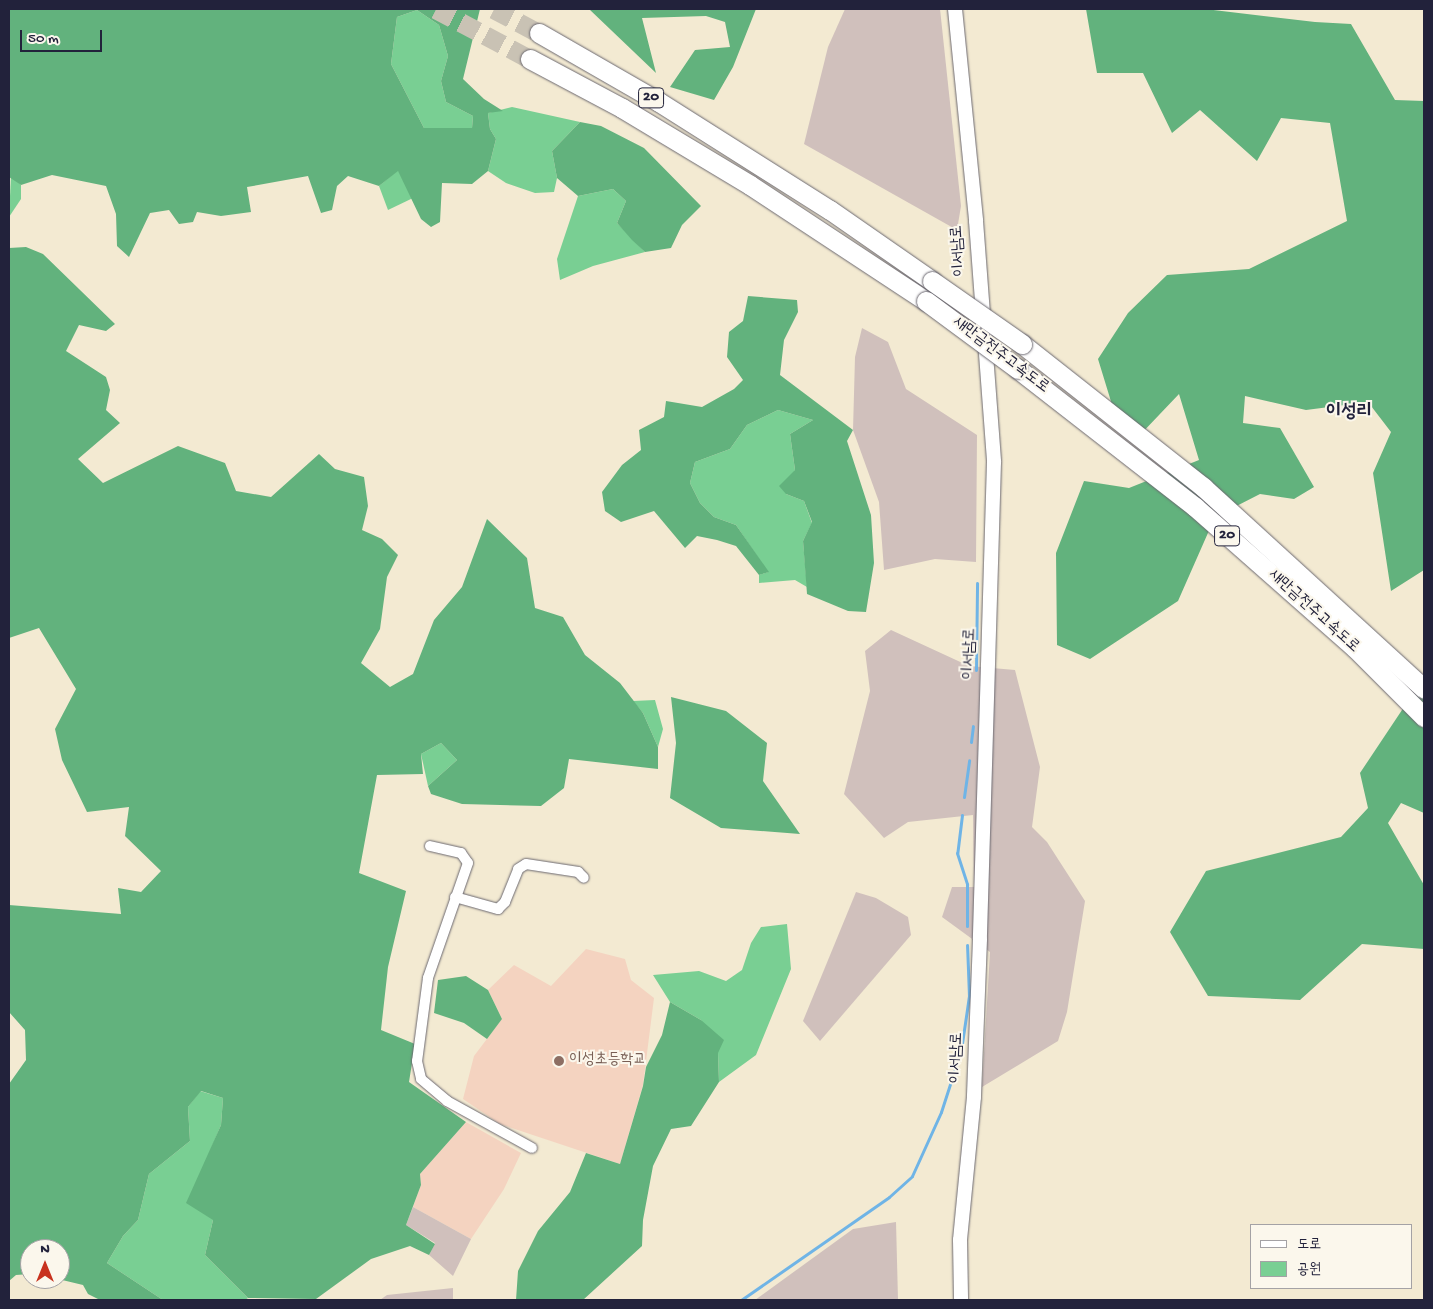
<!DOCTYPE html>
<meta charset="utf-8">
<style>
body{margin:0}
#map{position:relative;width:1433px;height:1309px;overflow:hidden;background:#f3ead2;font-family:"Gochi Hand","Poor Story",sans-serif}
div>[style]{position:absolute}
.built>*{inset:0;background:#f4d3c0}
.industrial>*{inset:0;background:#d0c0bc}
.green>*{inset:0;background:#79cf93}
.forest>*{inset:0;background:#62b27d}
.stream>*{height:3px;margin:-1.5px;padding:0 1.5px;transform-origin:1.5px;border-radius:1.5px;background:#6fb4e6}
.highway-tunnel>*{height:19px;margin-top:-9.5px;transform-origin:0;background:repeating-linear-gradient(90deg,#c9c2b4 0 19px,transparent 0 28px)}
.roads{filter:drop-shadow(0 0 1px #6b6870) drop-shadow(0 0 1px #6b6870)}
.street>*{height:10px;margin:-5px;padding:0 5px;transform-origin:5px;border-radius:5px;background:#fff}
.secondary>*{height:14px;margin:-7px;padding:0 7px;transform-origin:7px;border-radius:7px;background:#fff}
.highway>*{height:19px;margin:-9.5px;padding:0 9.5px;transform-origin:9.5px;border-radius:9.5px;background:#fff}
.bridges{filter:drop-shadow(0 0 1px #6b6870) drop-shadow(0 0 1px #6b6870)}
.highway-bridge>*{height:19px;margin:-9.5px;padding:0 9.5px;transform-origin:9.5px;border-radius:9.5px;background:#fff}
.dots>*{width:14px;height:14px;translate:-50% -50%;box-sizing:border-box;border:2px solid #fbf7ec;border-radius:50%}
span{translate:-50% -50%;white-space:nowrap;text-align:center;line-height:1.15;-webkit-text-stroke:4px #fbf7ec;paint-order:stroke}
.shield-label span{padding:1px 4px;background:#fbf7ec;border:1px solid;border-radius:4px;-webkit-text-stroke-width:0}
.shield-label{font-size:15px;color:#22223b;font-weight:700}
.street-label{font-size:16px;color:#22223b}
.education-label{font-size:16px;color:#785e54}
.left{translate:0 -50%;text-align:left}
.quarter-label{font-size:19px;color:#22223b;font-weight:700}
.frame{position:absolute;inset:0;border:10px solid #22223b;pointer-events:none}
.legend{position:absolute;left:1250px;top:1224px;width:162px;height:65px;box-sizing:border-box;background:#fbf7ec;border:1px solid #a4a2a5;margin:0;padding:6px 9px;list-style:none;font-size:15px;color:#22223b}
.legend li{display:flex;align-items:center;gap:10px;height:25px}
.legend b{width:25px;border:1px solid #a4a2a5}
.north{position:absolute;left:20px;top:1239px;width:50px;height:50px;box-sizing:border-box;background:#fbf7ec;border:1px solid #a4a2a5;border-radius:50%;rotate:0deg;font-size:14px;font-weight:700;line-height:20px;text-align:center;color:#22223b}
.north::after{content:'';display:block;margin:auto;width:18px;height:22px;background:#c8321e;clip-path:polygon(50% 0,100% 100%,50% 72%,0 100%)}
.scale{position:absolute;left:20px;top:30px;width:82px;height:22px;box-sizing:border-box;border:2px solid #22223b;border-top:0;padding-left:6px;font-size:15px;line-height:18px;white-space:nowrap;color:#22223b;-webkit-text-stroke:4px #fbf7ec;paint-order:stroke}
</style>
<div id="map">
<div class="built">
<i style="clip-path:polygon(586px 949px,625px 959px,631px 980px,654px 998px,643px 1085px,620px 1164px,500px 1124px,463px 1099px,474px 1056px,502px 1019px,488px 990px,514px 965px,551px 986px)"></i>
<i style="clip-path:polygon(466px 1122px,521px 1153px,504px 1189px,471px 1239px,413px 1207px,421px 1185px,420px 1174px)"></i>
</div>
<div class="industrial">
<i style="clip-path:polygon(845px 9px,940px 9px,961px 206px,957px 230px,804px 144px,828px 47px)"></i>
<i style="clip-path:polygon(862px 328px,888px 342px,906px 389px,977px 435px,976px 562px,935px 559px,884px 570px,879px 502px,853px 430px,855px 357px)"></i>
<i style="clip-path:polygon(891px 630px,969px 666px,1015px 670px,1040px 767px,1032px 827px,1047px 842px,1085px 901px,1067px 1012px,1058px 1041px,982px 1087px,990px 952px,942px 917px,952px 887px,974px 887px,973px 815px,908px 822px,884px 838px,844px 794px,870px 691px,865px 651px)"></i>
<i style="clip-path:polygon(856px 892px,876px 898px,908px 917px,911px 935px,820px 1041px,803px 1021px)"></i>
<i style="clip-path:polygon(413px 1207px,471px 1239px,453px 1276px,429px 1255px,435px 1243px,406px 1225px)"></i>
<i style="clip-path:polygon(896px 1222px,898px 1300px,755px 1300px,853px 1229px)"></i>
<i style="clip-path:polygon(453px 1288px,453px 1300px,380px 1300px,387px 1295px)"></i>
</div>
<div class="green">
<i style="clip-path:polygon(417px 10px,439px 25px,448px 56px,441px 81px,446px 102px,473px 116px,472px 128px,424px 128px,391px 64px,397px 17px)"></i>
<i style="clip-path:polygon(512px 107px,580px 122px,552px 151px,557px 178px,554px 192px,535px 193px,506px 183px,488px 171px,496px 139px,490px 129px,488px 113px)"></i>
<i style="clip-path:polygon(398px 170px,413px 198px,388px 210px,379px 186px)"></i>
<i style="clip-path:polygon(11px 176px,21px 185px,21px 199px,9px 217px)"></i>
<i style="clip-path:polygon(613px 189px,626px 201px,617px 223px,645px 252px,593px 266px,560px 280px,557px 259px,578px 196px)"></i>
<i style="clip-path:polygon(778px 410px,813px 420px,790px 434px,795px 470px,786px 494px,804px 501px,812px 523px,803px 541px,807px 587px,795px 580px,759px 583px,759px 575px,768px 572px,736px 525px,714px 517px,700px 503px,690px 483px,695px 462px,730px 449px,747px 425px)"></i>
<i style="clip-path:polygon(655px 700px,663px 729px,658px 747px,643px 713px,633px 701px)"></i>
<i style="clip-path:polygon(441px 743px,457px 760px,428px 786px,421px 754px)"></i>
<i style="clip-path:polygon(787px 924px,791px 969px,756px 1055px,719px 1082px,718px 1053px,701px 1020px,670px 1002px,653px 975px,699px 971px,726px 981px,742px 970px,751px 943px,761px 927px)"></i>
<i style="clip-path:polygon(200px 1091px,223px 1098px,221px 1125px,208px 1156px,213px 1220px,205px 1255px,248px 1298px,245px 1300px,163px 1300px,107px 1263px,123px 1236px,138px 1220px,149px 1174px,190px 1141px,188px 1107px)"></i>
</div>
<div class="forest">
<i style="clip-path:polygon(evenodd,9px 9px,480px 9px,463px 79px,484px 99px,503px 111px,488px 113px,490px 129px,496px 139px,488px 171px,472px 184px,442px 183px,440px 222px,431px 227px,421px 219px,398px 171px,379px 186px,348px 176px,337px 186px,332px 210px,321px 213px,308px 176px,247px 187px,251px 212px,221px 216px,197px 212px,193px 222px,179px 224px,169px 210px,150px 213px,129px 257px,117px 246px,116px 214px,106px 186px,52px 175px,21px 185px,9px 177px,9px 9px,417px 10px,439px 25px,448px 56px,441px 81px,446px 102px,473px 116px,472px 128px,424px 128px,391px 64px,397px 17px,417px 10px)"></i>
<i style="clip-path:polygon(589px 9px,756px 9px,733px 67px,714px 100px,670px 87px,695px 50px,730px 47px,725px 22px,706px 16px,642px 18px,656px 73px)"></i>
<i style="clip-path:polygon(1086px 9px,1205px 9px,1315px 22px,1351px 24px,1395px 100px,1424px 101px,1424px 570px,1391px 591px,1373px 473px,1391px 432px,1368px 402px,1306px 410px,1245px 396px,1243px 423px,1280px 428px,1314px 487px,1294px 499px,1260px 494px,1215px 517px,1178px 601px,1090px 659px,1057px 645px,1056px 553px,1084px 481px,1129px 488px,1199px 460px,1179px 394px,1139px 436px,1113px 408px,1098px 359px,1128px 313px,1167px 275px,1249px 269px,1347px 221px,1330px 123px,1281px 118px,1257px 161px,1200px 110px,1172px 133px,1143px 73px,1097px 73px)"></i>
<i style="clip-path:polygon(580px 122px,601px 126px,644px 148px,701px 206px,682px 225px,671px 248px,645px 252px,632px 240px,617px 223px,626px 201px,613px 189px,578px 196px,557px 178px,552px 151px)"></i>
<i style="clip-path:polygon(26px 247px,43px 254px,115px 324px,106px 331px,79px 325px,66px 351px,106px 377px,110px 390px,106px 410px,120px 423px,78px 459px,103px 483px,178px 446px,225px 463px,236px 491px,271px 497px,319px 454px,335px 469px,364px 477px,368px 506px,362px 530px,382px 539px,398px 555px,387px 577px,380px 629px,361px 663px,390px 687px,413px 674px,434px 620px,462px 587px,487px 519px,527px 558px,535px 608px,563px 617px,585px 655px,620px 683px,643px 713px,658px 747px,658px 769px,569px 759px,564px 788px,541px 806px,462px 804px,431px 794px,428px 786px,457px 760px,441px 743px,421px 754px,423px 774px,377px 775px,359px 873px,406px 891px,388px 967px,381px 1030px,415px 1044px,409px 1082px,466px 1122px,420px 1174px,421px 1185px,406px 1225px,435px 1244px,429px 1255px,410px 1246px,371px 1259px,316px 1299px,248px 1298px,205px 1255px,213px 1220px,186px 1203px,221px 1125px,223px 1098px,201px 1091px,188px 1107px,190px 1141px,149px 1174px,138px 1220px,123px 1236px,107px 1263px,163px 1300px,100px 1300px,88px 1294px,83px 1285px,58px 1279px,60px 1249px,30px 1249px,30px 1274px,16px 1275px,9px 1281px,9px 1084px,26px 1060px,25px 1030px,9px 1012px,9px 905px,121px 914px,118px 888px,141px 892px,161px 871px,125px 836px,129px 807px,87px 812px,62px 760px,55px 729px,76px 689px,39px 628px,9px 638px,9px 248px)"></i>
<i style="clip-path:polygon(748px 296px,797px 300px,798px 312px,784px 340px,780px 375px,853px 430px,847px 441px,871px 515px,874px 563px,866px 612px,848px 611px,807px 594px,803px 541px,812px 522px,804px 501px,786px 494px,779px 486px,795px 470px,790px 434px,813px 420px,778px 410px,747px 425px,730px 449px,695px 462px,690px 483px,700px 503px,714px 517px,736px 525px,769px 572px,759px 575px,736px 546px,717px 540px,697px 536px,685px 548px,654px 511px,621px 522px,605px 511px,602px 492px,622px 465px,641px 450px,639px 430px,664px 417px,666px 401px,702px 407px,734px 389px,743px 380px,727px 357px,729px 332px,743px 321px)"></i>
<i style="clip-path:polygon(1424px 677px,1424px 813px,1401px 803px,1388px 823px,1424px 885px,1424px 949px,1362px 944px,1300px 1000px,1208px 996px,1170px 932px,1206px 871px,1341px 837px,1368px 808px,1360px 773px)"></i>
<i style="clip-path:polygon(671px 697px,726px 711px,767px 743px,763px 781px,800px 834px,721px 828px,670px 798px,676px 743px)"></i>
<i style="clip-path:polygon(466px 976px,488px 990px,502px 1019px,487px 1039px,464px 1023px,434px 1013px,438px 980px)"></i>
<i style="clip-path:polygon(670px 1002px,701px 1020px,724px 1040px,718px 1053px,719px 1082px,691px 1126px,671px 1129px,653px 1166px,643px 1220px,642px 1246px,583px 1300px,516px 1300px,518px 1271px,538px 1231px,570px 1192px,586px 1153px,620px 1164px,643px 1086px,646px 1067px,662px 1035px)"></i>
</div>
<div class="stream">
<i style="left:976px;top:670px;width:87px;rotate:-89.3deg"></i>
<i style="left:971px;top:742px;width:16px;rotate:-83deg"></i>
<i style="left:964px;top:797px;width:37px;rotate:-82deg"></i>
<i style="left:962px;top:815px;width:38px;rotate:97deg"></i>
<i style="left:957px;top:853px;width:33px;rotate:72deg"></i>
<i style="left:967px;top:884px;width:42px;rotate:90deg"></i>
<i style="left:741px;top:1300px;width:180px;rotate:-34.8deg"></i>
<i style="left:889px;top:1197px;width:31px;rotate:-42deg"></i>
<i style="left:912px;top:1176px;width:70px;rotate:-65.6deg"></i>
<i style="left:941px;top:1112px;width:65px;rotate:-72.1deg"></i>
<i style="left:961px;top:1050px;width:55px;rotate:-81.6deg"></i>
<i style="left:969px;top:996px;width:51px;rotate:-92.2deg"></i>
</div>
<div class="highway-tunnel">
<i style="left:436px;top:9px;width:106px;rotate:28deg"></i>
<i style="left:494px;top:9px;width:51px;rotate:28.1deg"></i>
</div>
<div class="roads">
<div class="street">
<i style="left:430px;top:846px;width:32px;rotate:13deg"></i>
<i style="left:461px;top:853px;width:12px;rotate:55deg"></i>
<i style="left:468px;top:863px;width:122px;rotate:109.2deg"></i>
<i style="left:428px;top:978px;width:84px;rotate:97.5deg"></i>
<i style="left:417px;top:1061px;width:18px;rotate:77deg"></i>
<i style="left:421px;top:1079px;width:34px;rotate:40deg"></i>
<i style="left:447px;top:1101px;width:97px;rotate:28.9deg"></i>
<i style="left:455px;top:897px;width:45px;rotate:15.6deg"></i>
<i style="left:498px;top:909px;width:10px;rotate:-45deg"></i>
<i style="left:505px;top:902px;width:35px;rotate:-68deg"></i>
<i style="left:518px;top:869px;width:9px;rotate:-32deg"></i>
<i style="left:526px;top:864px;width:53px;rotate:8.7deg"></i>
<i style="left:578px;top:872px;width:8px;rotate:45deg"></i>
</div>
<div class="secondary">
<i style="left:955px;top:9px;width:213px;rotate:84.3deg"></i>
<i style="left:976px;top:221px;width:242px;rotate:85.7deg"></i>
<i style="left:994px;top:462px;width:477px;rotate:91.7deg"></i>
<i style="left:980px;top:939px;width:158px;rotate:92.2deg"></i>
<i style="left:974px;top:1097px;width:144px;rotate:95.6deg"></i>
<i style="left:960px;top:1240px;width:60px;rotate:89deg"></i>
</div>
<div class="highway">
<i style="left:539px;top:33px;width:138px;rotate:29.9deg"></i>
<i style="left:659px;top:102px;width:202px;rotate:32.3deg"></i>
<i style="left:830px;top:210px;width:124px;rotate:34.8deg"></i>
<i style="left:530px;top:59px;width:104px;rotate:28deg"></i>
<i style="left:622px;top:108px;width:149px;rotate:31deg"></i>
<i style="left:750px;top:185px;width:211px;rotate:33.4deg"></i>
<i style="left:1022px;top:344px;width:231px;rotate:38.3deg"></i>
<i style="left:1203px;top:487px;width:299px;rotate:42.4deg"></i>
<i style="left:1018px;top:369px;width:224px;rotate:37.9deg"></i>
<i style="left:1195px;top:507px;width:213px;rotate:41.4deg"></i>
<i style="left:1355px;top:648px;width:98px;rotate:45deg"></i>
</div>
</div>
<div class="bridges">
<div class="highway-bridge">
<i style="left:932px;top:281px;width:110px;rotate:35deg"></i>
<i style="left:926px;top:301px;width:114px;rotate:36.5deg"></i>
</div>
</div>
<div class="dots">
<i style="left:559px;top:1061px;background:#8d6e63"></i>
</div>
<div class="shield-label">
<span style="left:651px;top:98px">20</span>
<span style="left:1227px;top:536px">20</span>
</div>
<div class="street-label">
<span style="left:960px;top:251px;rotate:-94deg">이서남로</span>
<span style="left:1000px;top:356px;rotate:37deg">새만금전주고속도로</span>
<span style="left:1313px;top:612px;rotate:42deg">새만금전주고속도로</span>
<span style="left:971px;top:654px;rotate:-88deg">이서남로</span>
<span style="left:958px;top:1058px;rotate:-88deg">이서남로</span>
</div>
<div class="education-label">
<span class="left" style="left:569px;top:1061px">이성초등학교</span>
</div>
<div class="quarter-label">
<span style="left:1349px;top:413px">이성리</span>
</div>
<div class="frame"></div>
<ul class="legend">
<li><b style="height:6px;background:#fff"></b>도로</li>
<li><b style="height:14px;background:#79cf93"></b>공원</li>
</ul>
<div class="north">N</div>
<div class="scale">50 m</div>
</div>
